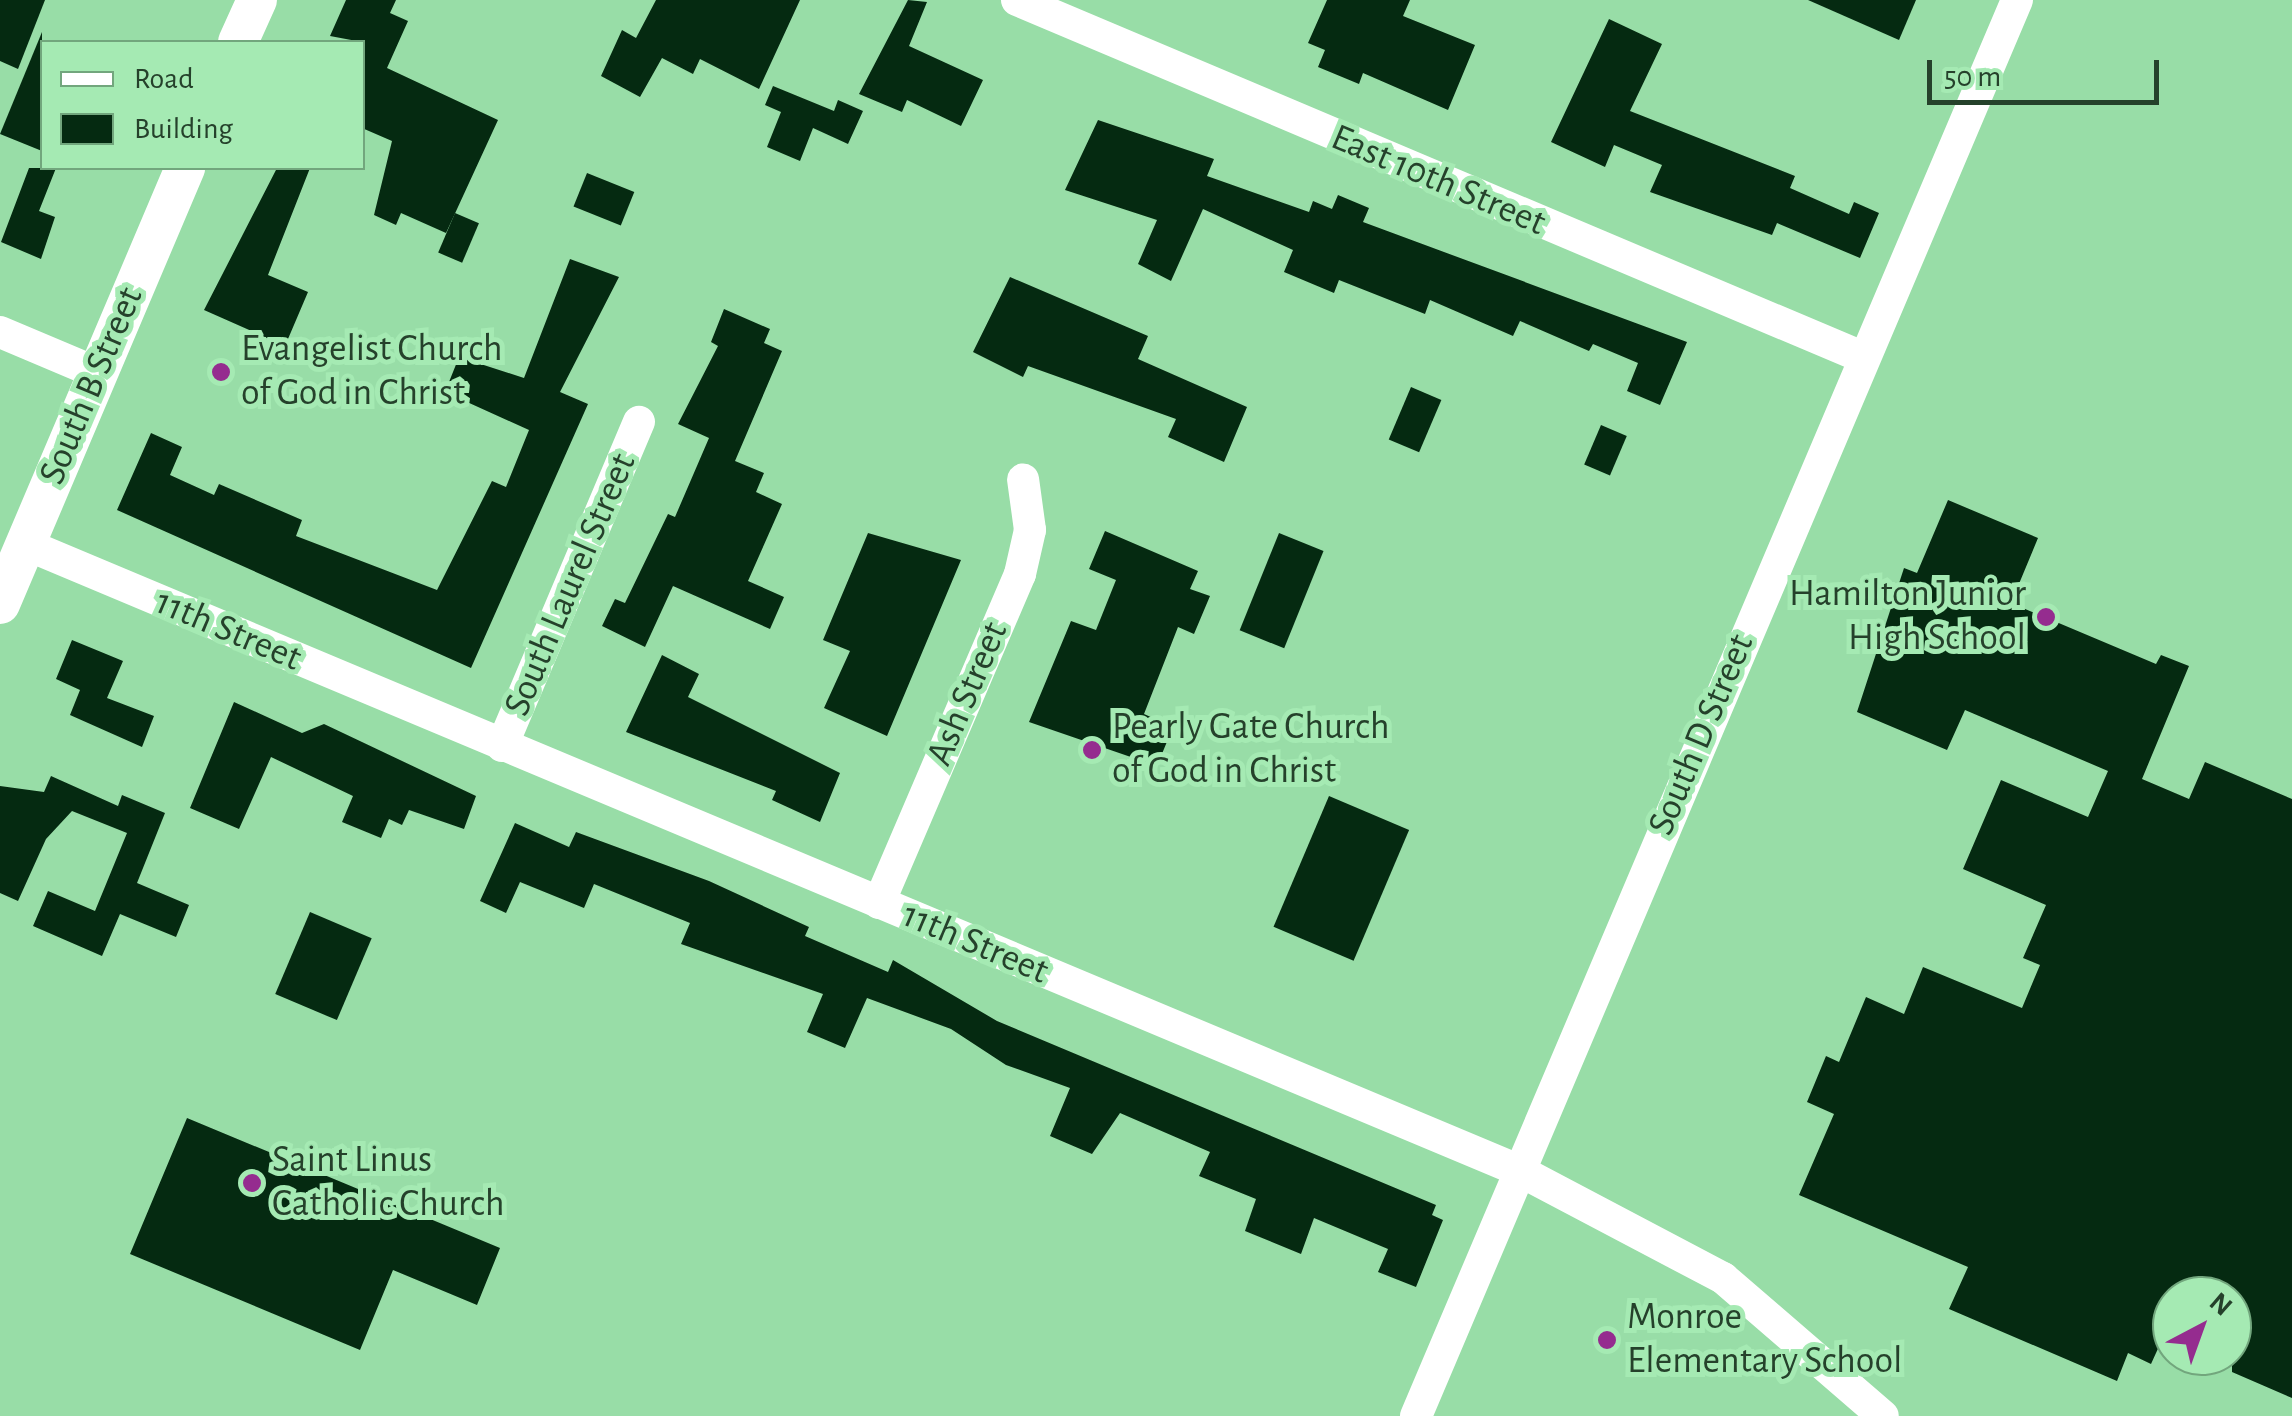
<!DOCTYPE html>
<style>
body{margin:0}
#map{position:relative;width:2292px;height:1416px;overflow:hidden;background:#98dda7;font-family:"Alegreya Sans",sans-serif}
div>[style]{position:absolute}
.building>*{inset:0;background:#052a11;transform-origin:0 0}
.minor>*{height:32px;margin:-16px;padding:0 16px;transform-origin:16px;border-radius:16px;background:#fff}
.tertiary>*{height:40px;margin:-20px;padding:0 20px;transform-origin:20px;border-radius:20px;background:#fff}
.dots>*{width:28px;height:28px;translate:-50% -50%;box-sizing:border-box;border:5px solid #a5eab3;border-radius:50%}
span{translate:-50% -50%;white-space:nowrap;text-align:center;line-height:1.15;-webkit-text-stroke:10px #a5eab3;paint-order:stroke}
.street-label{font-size:38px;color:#25412b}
.poi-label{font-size:38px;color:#25412b}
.left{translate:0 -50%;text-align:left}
.right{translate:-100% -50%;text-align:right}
.legend{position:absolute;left:40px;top:40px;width:325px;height:130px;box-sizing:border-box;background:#a5eab3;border:2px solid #72a67d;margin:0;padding:12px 18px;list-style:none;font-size:30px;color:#25412b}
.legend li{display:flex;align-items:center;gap:20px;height:50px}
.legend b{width:50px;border:2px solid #72a67d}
.north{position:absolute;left:2152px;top:1276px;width:100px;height:100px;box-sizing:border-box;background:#a5eab3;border:2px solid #72a67d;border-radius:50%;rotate:41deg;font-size:28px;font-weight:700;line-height:40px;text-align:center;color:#25412b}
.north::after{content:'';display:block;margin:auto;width:35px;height:45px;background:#952c8f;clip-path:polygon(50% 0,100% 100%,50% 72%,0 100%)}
.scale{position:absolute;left:1927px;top:60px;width:232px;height:45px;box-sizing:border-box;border:5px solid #25412b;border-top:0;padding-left:12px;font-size:30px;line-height:35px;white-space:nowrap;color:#25412b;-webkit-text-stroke:8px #a5eab3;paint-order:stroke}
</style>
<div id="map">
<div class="building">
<i style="clip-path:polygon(0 0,45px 0,18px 69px,0 61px)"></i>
<i style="clip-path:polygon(346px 0,396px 0,390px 13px,408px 21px,387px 68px,498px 120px,446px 233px,401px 213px,396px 225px,374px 215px,392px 141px,362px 128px,362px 42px,330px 36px)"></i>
<i style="clip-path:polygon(656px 0,800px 0,759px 89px,700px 59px,693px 74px,662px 58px,640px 97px,601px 76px,622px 30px,636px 38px)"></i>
<i style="clip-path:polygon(908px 0,927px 2px,909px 46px,983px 80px,961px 126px,907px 100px,902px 112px,859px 94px)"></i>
<i style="clip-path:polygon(1327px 0,1410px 0,1403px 16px,1475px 45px,1448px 110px,1363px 73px,1359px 84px,1318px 67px,1325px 50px,1308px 43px)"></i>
<i style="clip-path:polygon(1808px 0,1916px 0,1899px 40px)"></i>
<i style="clip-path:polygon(1609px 19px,1662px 44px,1630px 111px,1795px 176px,1790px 188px,1849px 214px,1854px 202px,1879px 213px,1860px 258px,1777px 223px,1772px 235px,1650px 192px,1662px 165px,1614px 145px,1605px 167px,1551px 142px)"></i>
<i style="clip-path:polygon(42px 32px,42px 151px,0 134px)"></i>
<i style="clip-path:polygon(773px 86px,834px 111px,838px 100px,863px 111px,848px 144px,813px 128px,800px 161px,767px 147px,781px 112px,765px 105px)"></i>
<i style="clip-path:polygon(1098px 120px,1214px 159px,1207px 176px,1309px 212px,1313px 201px,1332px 209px,1338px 195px,1369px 208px,1363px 222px,1687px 342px,1660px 405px,1627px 391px,1638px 363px,1593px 344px,1589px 351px,1520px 321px,1513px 336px,1430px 300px,1425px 314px,1339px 280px,1334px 293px,1284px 272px,1293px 250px,1203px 209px,1171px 281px,1138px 264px,1157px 220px,1065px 190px)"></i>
<i style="clip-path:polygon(29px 168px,56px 168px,39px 211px,55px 217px,41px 259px,1px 242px)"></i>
<i style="clip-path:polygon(277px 168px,310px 168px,268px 275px,308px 292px,285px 346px,204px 310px)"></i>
<i style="left:587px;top:173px;width:51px;height:36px;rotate:22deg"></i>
<i style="left:455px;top:213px;width:26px;height:43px;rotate:23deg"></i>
<i style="clip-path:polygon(570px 259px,619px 277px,560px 392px,588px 404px,471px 668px,117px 510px,151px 433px,182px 447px,170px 475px,214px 495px,219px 484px,302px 520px,296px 536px,437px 590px,492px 481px,506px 487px,529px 430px,445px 392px,459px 357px,524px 378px)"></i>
<i style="clip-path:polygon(1010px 277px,1148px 336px,1138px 359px,1247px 407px,1224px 462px,1168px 437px,1176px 419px,1028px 366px,1023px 377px,973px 352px)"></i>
<i style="clip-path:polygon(724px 309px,770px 329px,764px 343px,782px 351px,735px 461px,764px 473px,756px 492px,782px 504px,748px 581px,784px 597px,770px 629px,673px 586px,645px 647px,602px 626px,615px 599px,625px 603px,668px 514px,675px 517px,709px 438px,678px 424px,718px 346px,711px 342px)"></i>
<i style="left:1411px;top:387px;width:33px;height:57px;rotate:23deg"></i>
<i style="left:1601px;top:425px;width:28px;height:43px;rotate:23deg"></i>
<i style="clip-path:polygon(1948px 500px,2038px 538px,2011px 603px,2156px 664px,2161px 655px,2189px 666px,2142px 779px,2189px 799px,2205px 762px,2292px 799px,2292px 1398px,2232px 1372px,2232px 1296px,2172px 1296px,2172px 1347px,2161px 1342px,2151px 1364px,2128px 1353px,2117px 1381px,1949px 1309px,1968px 1267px,1799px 1195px,1834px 1114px,1807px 1102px,1826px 1056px,1839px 1062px,1866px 997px,1904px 1014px,1923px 967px,2022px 1008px,2040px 965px,2023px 958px,2046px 905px,1963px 869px,2001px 780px,2088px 817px,2108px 771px,1965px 710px,1947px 750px,1857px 712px,1904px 568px,1917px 573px)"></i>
<i style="clip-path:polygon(1105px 531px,1198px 571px,1190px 589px,1210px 596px,1194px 634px,1178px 627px,1144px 714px,1173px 727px,1157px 766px,1029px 722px,1071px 621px,1096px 630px,1116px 580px,1089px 569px)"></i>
<i style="clip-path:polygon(868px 533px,961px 560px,887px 736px,824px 708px,850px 651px,823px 640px)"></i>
<i style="left:1279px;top:533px;width:48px;height:105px;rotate:22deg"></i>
<i style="clip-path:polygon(72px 640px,123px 661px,107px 698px,154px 716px,142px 747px,70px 715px,80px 690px,56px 679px)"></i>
<i style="clip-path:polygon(662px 655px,699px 674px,688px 697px,840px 773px,820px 822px,772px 800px,776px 791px,626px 732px)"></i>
<i style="clip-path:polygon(234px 702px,302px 733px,324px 724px,476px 796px,464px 829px,409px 810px,402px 825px,389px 819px,381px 838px,342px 822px,353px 796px,271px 757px,239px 829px,190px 808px)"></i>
<i style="clip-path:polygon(51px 776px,118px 806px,122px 795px,165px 813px,137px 883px,189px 905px,176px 937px,120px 914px,102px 956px,33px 926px,48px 891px,95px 911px,127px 833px,72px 811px,46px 839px,18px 901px,0 893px,0 786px,44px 792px)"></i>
<i style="left:1329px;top:796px;width:87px;height:142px;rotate:23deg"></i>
<i style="clip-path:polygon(515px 823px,569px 847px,576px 832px,709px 881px,809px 927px,805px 936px,888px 972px,893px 960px,997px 1021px,1436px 1205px,1432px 1215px,1443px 1220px,1416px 1287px,1378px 1272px,1388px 1249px,1314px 1218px,1301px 1254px,1245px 1231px,1256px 1199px,1199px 1176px,1210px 1152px,1120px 1113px,1092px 1154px,1050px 1136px,1070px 1088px,1006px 1065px,951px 1029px,867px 998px,845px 1048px,807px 1032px,823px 994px,681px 944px,690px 923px,594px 884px,584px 908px,520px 882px,506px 913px,480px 901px)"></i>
<i style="left:310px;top:912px;width:67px;height:89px;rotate:23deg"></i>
<i style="clip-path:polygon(187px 1118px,500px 1248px,477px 1305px,393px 1270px,360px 1350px,130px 1254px)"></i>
</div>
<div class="minor">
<i style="left:1017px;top:0;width:917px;rotate:22.9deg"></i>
<i style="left:0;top:332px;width:105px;rotate:22.9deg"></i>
<i style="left:25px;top:544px;width:1619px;rotate:22.75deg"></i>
<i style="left:1518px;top:1170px;width:232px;rotate:27.8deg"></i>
<i style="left:1723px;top:1278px;width:211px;rotate:40.8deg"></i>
<i style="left:502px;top:746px;width:352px;rotate:-67.1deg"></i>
<i style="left:879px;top:903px;width:358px;rotate:-66.8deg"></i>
<i style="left:1020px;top:574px;width:45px;rotate:-77.2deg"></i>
<i style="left:1030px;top:530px;width:51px;rotate:-97.8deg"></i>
<i style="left:1416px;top:1416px;width:1538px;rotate:-67deg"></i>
</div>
<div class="tertiary">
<i style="left:238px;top:42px;width:46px;rotate:-65.7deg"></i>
<i style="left:0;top:604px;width:474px;rotate:-67deg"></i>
</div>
<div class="dots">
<i style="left:221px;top:372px;background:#952c8f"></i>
<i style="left:2046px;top:617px;background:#952c8f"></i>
<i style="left:1092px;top:750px;background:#952c8f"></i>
<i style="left:252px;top:1183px;background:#952c8f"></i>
<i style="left:1607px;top:1340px;background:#952c8f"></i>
</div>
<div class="street-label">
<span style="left:1438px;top:181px;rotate:23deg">East 10th Street</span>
<span style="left:92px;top:386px;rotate:-67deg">South B Street</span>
<span style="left:571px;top:585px;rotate:-67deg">South Laurel Street</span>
<span style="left:228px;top:631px;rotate:23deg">11th Street</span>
<span style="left:968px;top:694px;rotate:-67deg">Ash Street</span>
<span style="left:1702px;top:735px;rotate:-67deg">South D Street</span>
<span style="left:975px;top:944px;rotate:23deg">11th Street</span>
</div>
<div class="poi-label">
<span class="left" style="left:241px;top:372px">Evangelist Church<br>of God in Christ</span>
<span class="right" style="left:2026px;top:617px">Hamilton Junior<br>High School</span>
<span class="left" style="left:1112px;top:750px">Pearly Gate Church<br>of God in Christ</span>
<span class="left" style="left:272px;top:1183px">Saint Linus<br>Catholic Church</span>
<span class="left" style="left:1627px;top:1340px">Monroe<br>Elementary School</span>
</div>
<ul class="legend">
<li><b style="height:12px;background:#fff"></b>Road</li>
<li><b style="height:28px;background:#052a11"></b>Building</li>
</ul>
<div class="north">N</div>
<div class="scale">50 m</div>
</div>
